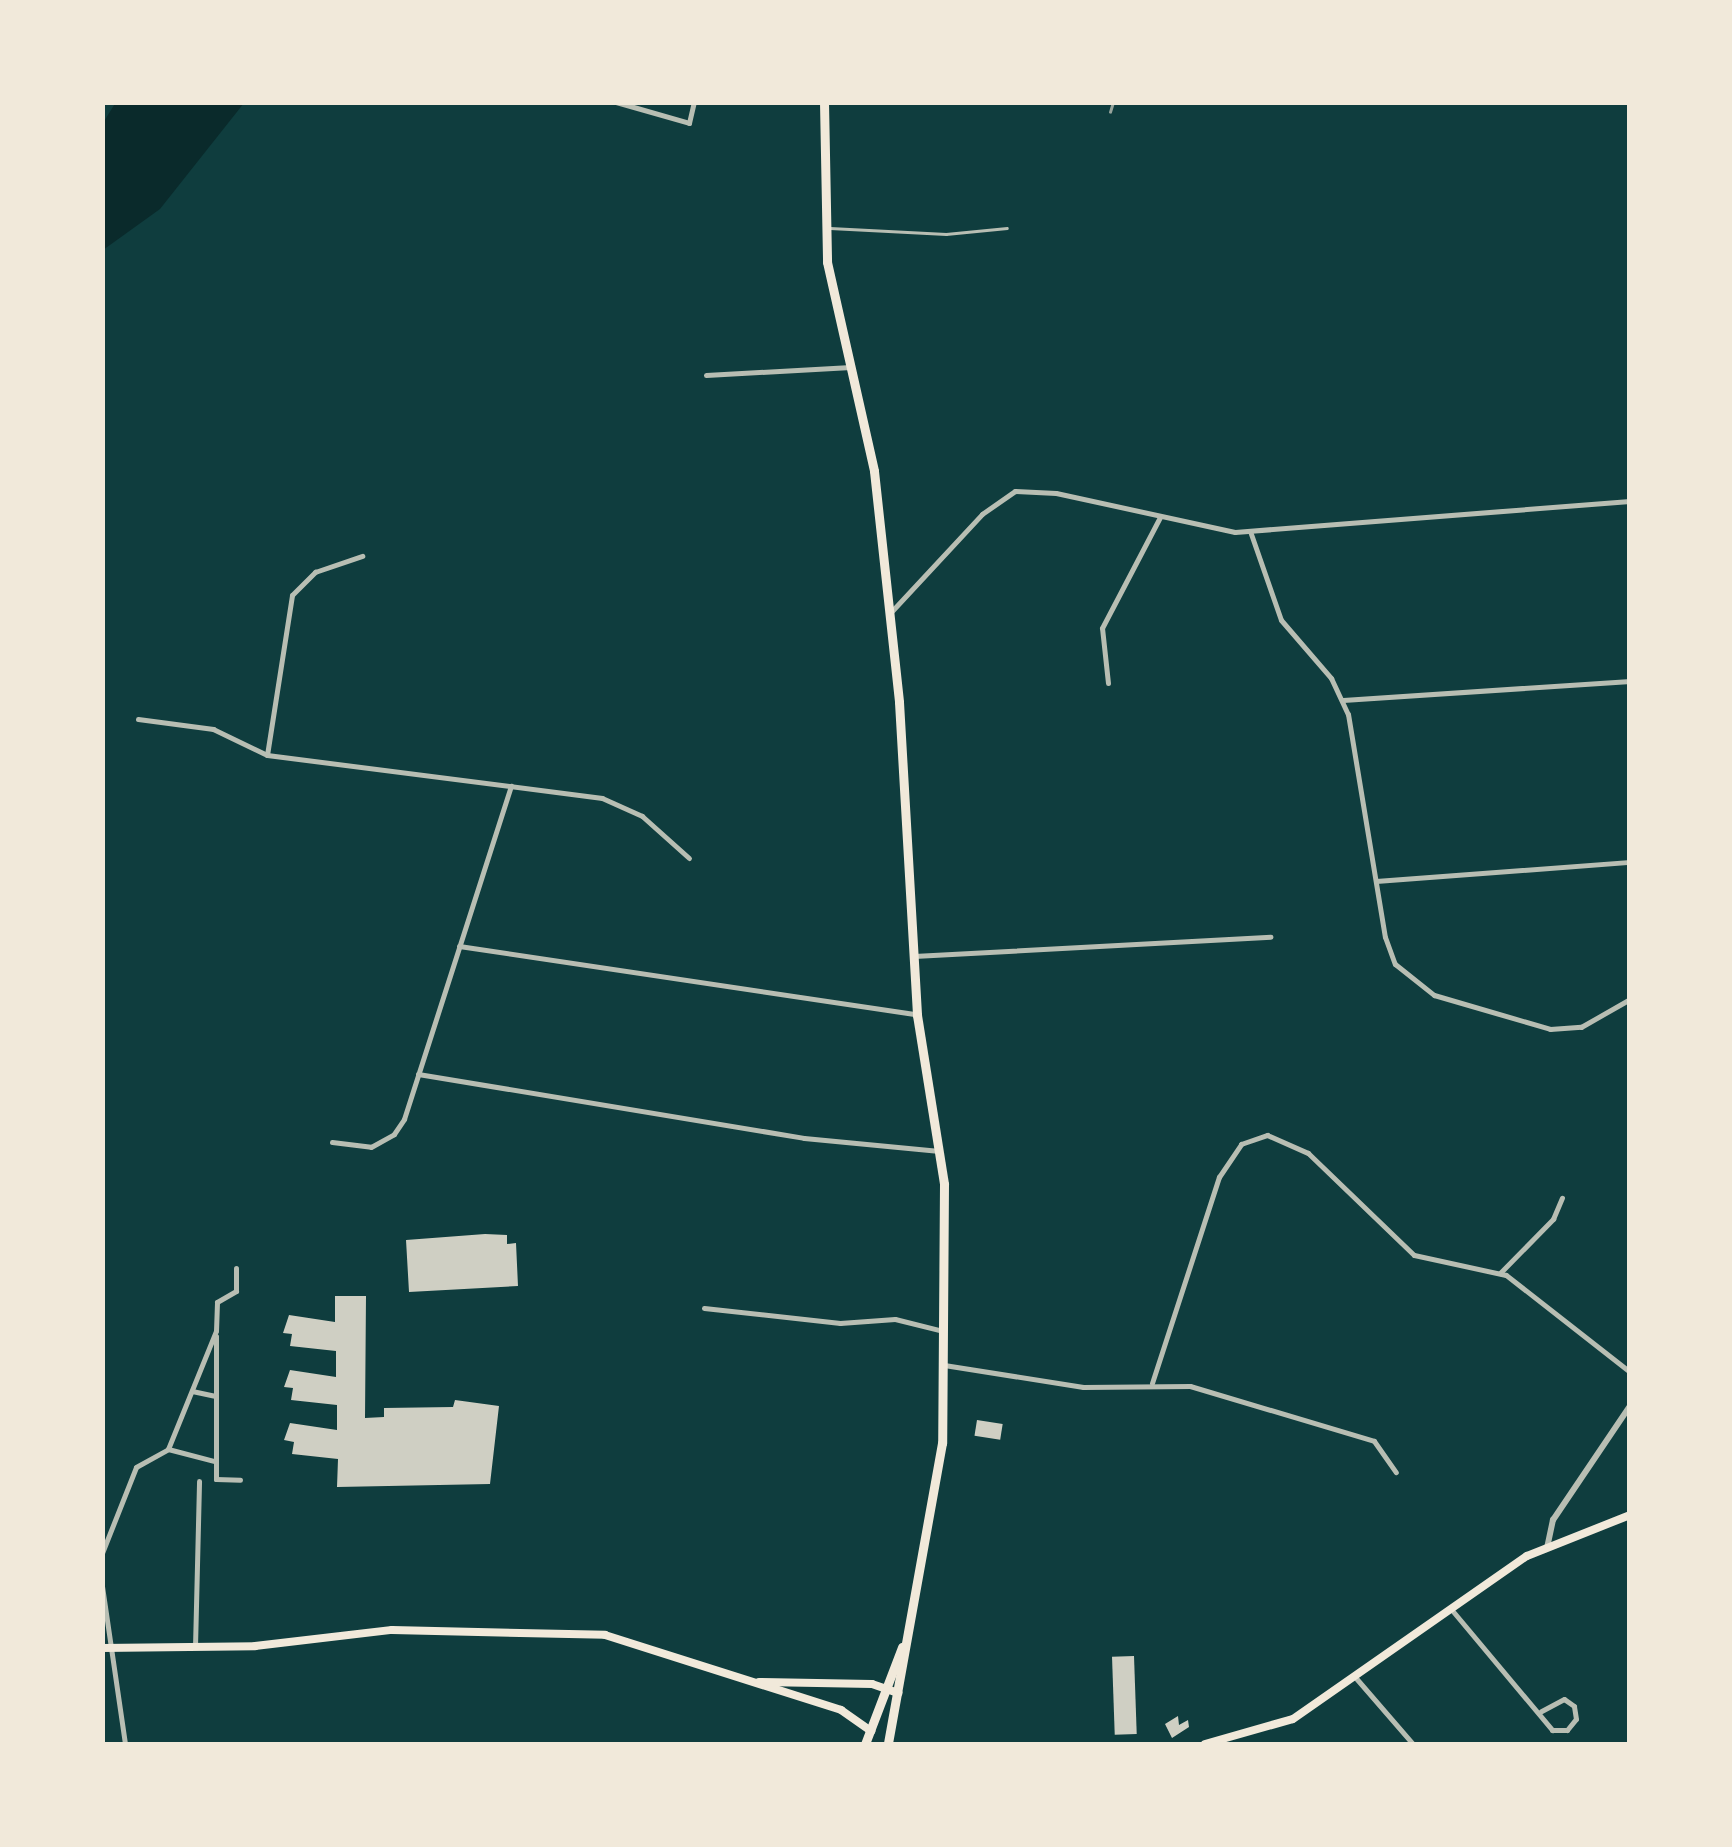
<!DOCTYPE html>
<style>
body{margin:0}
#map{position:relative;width:1732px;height:1847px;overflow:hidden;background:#0f3d3e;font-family:Poppins,sans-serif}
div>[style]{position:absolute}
.water>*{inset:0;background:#0a2a2b}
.building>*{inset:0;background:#cfcfc3;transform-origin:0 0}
.service>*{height:2.5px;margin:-1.25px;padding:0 1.25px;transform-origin:1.25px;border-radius:1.25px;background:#b8beb3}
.minor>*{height:5px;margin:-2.5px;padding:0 2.5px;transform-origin:2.5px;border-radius:2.5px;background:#b8beb3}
.tertiary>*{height:6px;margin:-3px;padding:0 3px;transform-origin:3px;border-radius:3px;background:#b8beb3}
.secondary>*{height:8px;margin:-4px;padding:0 4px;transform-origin:4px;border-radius:4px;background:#f1e9da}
.primary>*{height:9px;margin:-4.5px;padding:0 4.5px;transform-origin:4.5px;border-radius:4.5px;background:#f1e9da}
.rail>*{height:2.5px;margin:-1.25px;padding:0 1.25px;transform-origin:1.25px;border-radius:1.25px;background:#97a49c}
span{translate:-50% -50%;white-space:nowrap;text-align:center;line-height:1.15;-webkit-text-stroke:10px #f1e9da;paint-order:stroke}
.frame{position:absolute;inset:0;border:105px solid #f1e9da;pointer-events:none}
</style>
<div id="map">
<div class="water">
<i style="clip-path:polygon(116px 102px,244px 103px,160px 209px,103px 250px,103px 123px)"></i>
</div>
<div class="building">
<i style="clip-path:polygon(485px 1234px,507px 1235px,507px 1244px,516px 1243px,518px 1286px,409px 1292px,406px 1240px)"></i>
<i style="clip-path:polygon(335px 1296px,366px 1296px,365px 1418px,384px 1417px,384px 1408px,453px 1407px,455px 1400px,499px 1406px,490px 1484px,337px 1487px,338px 1459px,292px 1454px,294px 1442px,284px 1440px,290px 1423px,337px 1430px,337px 1405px,291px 1400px,293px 1388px,284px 1387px,290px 1370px,336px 1377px,336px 1351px,290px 1346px,292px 1334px,283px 1333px,289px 1315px,335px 1322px)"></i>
<i style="left:977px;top:1420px;width:26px;height:16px;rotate:9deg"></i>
<i style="left:1134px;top:1656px;width:78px;height:22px;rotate:88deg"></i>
<i style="clip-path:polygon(1178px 1716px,1179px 1725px,1188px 1720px,1189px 1727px,1172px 1738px,1165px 1724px)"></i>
</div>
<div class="service">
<i style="left:830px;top:228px;width:116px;rotate:3deg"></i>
<i style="left:946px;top:234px;width:61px;rotate:-5.6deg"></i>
</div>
<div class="minor">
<i style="left:616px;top:102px;width:76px;rotate:16deg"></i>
<i style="left:689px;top:123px;width:22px;rotate:-77deg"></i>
<i style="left:706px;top:375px;width:145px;rotate:-3.2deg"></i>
<i style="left:1250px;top:531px;width:94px;rotate:70.8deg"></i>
<i style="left:1281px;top:620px;width:77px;rotate:49.2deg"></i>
<i style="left:1331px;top:678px;width:40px;rotate:65deg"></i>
<i style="left:1348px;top:714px;width:226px;rotate:80.6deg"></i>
<i style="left:1385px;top:937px;width:29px;rotate:70deg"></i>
<i style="left:1395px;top:964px;width:50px;rotate:38.5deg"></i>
<i style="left:1434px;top:995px;width:121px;rotate:16.3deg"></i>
<i style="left:1550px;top:1029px;width:31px;rotate:-4deg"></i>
<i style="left:1581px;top:1027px;width:56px;rotate:-29.7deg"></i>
<i style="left:891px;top:612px;width:134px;rotate:-47.1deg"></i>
<i style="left:982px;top:514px;width:40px;rotate:-34.9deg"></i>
<i style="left:1015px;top:491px;width:41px;rotate:2.8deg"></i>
<i style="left:1056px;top:493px;width:183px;rotate:12.3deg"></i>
<i style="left:1235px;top:532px;width:396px;rotate:-4.5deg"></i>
<i style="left:1108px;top:683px;width:55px;rotate:-96.2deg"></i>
<i style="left:1102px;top:628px;width:125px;rotate:-62.4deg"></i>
<i style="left:1343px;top:700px;width:288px;rotate:-3.8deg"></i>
<i style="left:138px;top:719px;width:76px;rotate:7.6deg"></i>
<i style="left:213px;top:729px;width:60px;rotate:25.7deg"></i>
<i style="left:267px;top:755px;width:338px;rotate:7.3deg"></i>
<i style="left:602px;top:798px;width:44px;rotate:24.2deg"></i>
<i style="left:642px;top:816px;width:63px;rotate:41.8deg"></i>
<i style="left:267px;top:755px;width:162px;rotate:-81.1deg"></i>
<i style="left:292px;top:595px;width:33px;rotate:-45deg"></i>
<i style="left:315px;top:572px;width:50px;rotate:-18.8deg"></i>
<i style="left:1376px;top:881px;width:255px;rotate:-4.3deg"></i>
<i style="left:459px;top:946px;width:462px;rotate:8.5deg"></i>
<i style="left:914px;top:956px;width:357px;rotate:-3.1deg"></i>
<i style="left:418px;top:1074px;width:391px;rotate:9.4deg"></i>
<i style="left:804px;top:1138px;width:136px;rotate:5.5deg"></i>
<i style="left:332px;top:1142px;width:39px;rotate:7deg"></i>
<i style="left:371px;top:1147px;width:26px;rotate:-29deg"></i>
<i style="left:394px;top:1134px;width:18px;rotate:-56deg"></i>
<i style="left:404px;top:1119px;width:350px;rotate:-72.2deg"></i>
<i style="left:1500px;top:1273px;width:76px;rotate:-45.5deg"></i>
<i style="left:1553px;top:1219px;width:23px;rotate:-67deg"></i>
<i style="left:704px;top:1308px;width:137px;rotate:6.3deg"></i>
<i style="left:840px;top:1323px;width:55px;rotate:-4.2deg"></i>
<i style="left:895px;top:1319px;width:49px;rotate:14deg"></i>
<i style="left:216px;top:1336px;width:143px;rotate:90deg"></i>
<i style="left:216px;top:1479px;width:24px;rotate:2deg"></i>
<i style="left:944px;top:1365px;width:141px;rotate:9deg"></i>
<i style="left:1083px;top:1387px;width:107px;rotate:-0.5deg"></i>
<i style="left:1190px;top:1386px;width:192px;rotate:16.6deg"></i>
<i style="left:1374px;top:1441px;width:38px;rotate:55deg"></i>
<i style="left:1152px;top:1383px;width:217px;rotate:-72deg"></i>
<i style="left:1219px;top:1177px;width:40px;rotate:-56deg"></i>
<i style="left:1241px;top:1144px;width:28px;rotate:-19deg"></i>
<i style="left:1267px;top:1135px;width:45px;rotate:23.7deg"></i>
<i style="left:1308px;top:1153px;width:147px;rotate:43.9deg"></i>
<i style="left:1414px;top:1255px;width:94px;rotate:12.3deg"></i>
<i style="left:1506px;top:1275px;width:157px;rotate:38deg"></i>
<i style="left:192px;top:1391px;width:24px;rotate:12deg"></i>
<i style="left:168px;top:1449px;width:127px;rotate:-67.9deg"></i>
<i style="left:216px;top:1331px;width:29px;rotate:-88deg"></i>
<i style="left:217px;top:1302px;width:22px;rotate:-30deg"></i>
<i style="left:236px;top:1291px;width:23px;rotate:-90deg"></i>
<i style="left:102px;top:1553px;width:92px;rotate:-68.4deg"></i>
<i style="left:136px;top:1467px;width:37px;rotate:-29deg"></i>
<i style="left:168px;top:1449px;width:48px;rotate:14.6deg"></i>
<i style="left:102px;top:1586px;width:160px;rotate:81.7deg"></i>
<i style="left:1451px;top:1609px;width:158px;rotate:50.1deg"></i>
<i style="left:1552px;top:1730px;width:15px"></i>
<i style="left:1567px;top:1730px;width:14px;rotate:-51deg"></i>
<i style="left:1576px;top:1719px;width:13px;rotate:-99deg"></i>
<i style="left:1574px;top:1706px;width:12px;rotate:-145deg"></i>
<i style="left:1564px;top:1699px;width:26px;rotate:152deg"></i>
<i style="left:195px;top:1647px;width:166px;rotate:-88.6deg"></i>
<i style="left:1355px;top:1677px;width:89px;rotate:49.1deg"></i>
</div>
<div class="tertiary">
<i style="left:1547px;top:1548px;width:29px;rotate:-78deg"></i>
<i style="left:1553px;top:1520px;width:138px;rotate:-56deg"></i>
</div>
<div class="secondary">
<i style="left:102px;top:1648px;width:153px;rotate:-0.7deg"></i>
<i style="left:255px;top:1646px;width:138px;rotate:-6.7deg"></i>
<i style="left:392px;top:1630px;width:213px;rotate:1.3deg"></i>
<i style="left:605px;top:1635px;width:248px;rotate:17.6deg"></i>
<i style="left:841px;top:1710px;width:37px;rotate:35deg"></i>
<i style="left:759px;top:1682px;width:113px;rotate:1deg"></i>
<i style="left:872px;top:1684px;width:28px;rotate:19deg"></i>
<i style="left:1205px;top:1744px;width:91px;rotate:-15.9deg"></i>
<i style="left:1293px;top:1719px;width:285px;rotate:-34.9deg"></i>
<i style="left:1527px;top:1556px;width:111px;rotate:-21.7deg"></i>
</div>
<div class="primary">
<i style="left:824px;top:102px;width:160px;rotate:88.9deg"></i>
<i style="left:827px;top:262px;width:214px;rotate:77.3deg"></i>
<i style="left:874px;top:471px;width:232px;rotate:83.8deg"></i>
<i style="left:899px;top:702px;width:314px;rotate:86.7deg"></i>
<i style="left:917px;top:1015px;width:171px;rotate:80.9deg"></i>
<i style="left:944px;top:1184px;width:259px;rotate:90.4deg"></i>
<i style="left:942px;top:1443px;width:306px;rotate:100.2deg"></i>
<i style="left:865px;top:1744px;width:104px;rotate:-69.1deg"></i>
</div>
<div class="rail">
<i style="left:1110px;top:112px;width:10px;rotate:-73deg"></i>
</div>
<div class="frame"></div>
</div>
